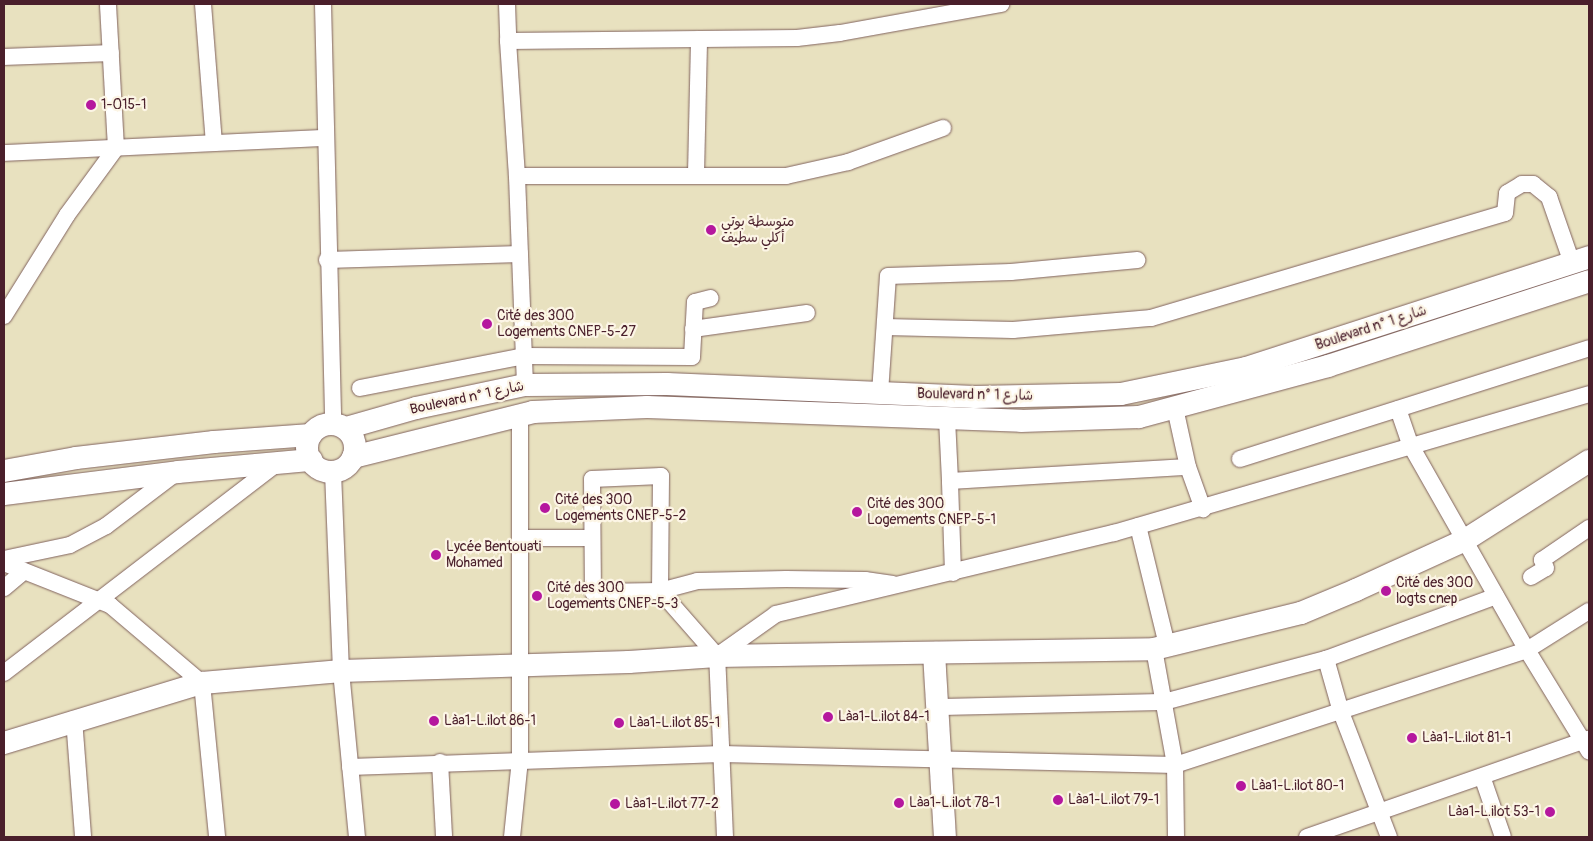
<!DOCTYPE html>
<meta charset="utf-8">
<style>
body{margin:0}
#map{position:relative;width:1593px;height:841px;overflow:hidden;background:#e8e1bf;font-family:Pangolin,"Playpen Sans Arabic",sans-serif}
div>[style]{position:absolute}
.roads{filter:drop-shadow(0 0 1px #81635f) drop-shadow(0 0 1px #81635f)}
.street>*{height:16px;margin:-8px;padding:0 8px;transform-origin:8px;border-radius:8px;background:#fff}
.secondary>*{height:22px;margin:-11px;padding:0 11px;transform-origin:11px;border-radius:11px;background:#fff}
.secondary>.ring{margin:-11px;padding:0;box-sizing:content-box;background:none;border:22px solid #fff;border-radius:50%}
.dots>*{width:14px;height:14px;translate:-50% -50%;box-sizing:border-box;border:2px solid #fcf5e5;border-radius:50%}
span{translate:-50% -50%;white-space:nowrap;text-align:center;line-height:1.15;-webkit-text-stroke:4.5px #fcf5e5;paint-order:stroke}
.poi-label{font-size:14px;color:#4a1f2b}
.left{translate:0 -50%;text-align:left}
.right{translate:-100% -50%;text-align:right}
.street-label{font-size:14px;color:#4a1f2b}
.frame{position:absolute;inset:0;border:5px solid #4a1f2b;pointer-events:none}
</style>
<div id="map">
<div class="roads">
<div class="street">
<i style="left:203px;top:4px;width:139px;rotate:85.5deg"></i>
<i style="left:323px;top:4px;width:420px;rotate:88.6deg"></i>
<i style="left:507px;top:4px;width:37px;rotate:88deg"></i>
<i style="left:508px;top:41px;width:289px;rotate:-0.6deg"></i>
<i style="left:797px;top:38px;width:43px;rotate:-6.6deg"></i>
<i style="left:840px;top:33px;width:164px;rotate:-10.2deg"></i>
<i style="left:508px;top:41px;width:135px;rotate:86.2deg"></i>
<i style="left:4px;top:57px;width:107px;rotate:-2.1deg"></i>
<i style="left:4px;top:153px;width:321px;rotate:-2.7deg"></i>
<i style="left:696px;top:174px;width:135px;rotate:-88.7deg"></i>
<i style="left:327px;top:260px;width:193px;rotate:-1.8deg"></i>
<i style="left:4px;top:316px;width:119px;rotate:-58deg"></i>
<i style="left:67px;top:215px;width:83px;rotate:-53.8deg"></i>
<i style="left:116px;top:148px;width:144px;rotate:-93.2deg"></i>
<i style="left:885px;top:327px;width:128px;rotate:1.3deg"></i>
<i style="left:1013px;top:330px;width:139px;rotate:-5deg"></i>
<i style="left:1151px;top:318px;width:369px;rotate:-16.5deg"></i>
<i style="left:1505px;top:213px;width:20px;rotate:-84deg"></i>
<i style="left:1507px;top:193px;width:17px;rotate:-31deg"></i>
<i style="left:1522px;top:184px;width:11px"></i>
<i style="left:1533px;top:184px;width:21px;rotate:39deg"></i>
<i style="left:1549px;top:197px;width:70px;rotate:70.8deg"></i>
<i style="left:693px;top:329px;width:115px;rotate:-8deg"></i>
<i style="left:525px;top:385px;width:209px;rotate:-92.2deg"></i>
<i style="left:517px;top:176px;width:269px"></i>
<i style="left:786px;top:176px;width:64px;rotate:-12.7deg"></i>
<i style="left:848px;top:162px;width:101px;rotate:-19.7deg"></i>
<i style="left:360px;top:388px;width:167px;rotate:-11deg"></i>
<i style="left:524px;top:356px;width:168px;rotate:0.3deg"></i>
<i style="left:692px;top:357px;width:55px;rotate:-86.9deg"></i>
<i style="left:695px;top:302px;width:16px;rotate:-14deg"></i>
<i style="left:880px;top:393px;width:117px;rotate:-86.1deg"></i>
<i style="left:888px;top:276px;width:123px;rotate:-1.9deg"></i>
<i style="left:1011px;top:272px;width:127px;rotate:-5.4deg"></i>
<i style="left:1175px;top:408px;width:60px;rotate:77.6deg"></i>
<i style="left:1398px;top:409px;width:39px;rotate:71deg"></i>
<i style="left:1411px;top:446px;width:235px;rotate:60.4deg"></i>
<i style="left:1527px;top:650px;width:119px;rotate:58.5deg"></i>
<i style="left:947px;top:419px;width:62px;rotate:87.2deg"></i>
<i style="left:1240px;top:459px;width:366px;rotate:-17.6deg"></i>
<i style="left:333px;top:472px;width:199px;rotate:87.7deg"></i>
<i style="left:341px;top:671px;width:167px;rotate:84.5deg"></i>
<i style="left:1138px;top:526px;width:122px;rotate:76.3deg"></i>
<i style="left:520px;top:538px;width:72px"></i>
<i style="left:4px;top:559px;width:67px;rotate:-12deg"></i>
<i style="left:70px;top:545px;width:41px;rotate:-27.8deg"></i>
<i style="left:106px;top:526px;width:88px;rotate:-37.1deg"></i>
<i style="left:4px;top:563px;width:114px;rotate:21.6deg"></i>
<i style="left:110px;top:605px;width:121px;rotate:40.3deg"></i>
<i style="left:202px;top:683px;width:155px;rotate:84.4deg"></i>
<i style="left:953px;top:573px;width:92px;rotate:-91.9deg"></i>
<i style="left:950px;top:481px;width:238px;rotate:-3.4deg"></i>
<i style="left:1188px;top:467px;width:45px;rotate:70.3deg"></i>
<i style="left:1531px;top:577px;width:17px;rotate:-31deg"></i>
<i style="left:1546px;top:568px;width:9px;rotate:-117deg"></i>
<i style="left:1542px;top:560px;width:57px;rotate:-34.2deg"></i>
<i style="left:4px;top:588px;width:26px;rotate:-40deg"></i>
<i style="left:1154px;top:649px;width:118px;rotate:79.7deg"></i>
<i style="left:1175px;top:765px;width:72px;rotate:89.2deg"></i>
<i style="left:717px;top:656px;width:72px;rotate:-35.4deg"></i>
<i style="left:776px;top:614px;width:348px;rotate:-13.5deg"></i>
<i style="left:1114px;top:533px;width:495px;rotate:-16.3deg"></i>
<i style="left:1326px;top:659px;width:55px;rotate:74.2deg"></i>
<i style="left:1341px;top:712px;width:134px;rotate:69deg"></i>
<i style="left:4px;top:673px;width:345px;rotate:-37.5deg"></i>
<i style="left:939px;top:707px;width:225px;rotate:-1.3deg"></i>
<i style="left:1164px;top:702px;width:168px;rotate:-14.9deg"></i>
<i style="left:1326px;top:659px;width:181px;rotate:-20.3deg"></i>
<i style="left:74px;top:719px;width:118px;rotate:85.6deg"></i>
<i style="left:440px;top:762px;width:75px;rotate:86.9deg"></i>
<i style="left:350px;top:767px;width:372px;rotate:-2deg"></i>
<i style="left:722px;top:754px;width:453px;rotate:1.4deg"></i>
<i style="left:1175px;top:765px;width:370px;rotate:-18.1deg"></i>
<i style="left:1527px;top:650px;width:73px;rotate:-32.2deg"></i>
<i style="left:1483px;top:779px;width:61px;rotate:71deg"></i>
<i style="left:512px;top:837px;width:78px;rotate:-84.1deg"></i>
<i style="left:520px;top:759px;width:344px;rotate:-90deg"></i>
<i style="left:725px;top:837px;width:181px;rotate:-92.5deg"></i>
<i style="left:717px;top:656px;width:86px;rotate:-131.2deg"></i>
<i style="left:660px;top:591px;width:115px;rotate:-89.5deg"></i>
<i style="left:661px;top:476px;width:69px;rotate:177.5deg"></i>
<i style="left:592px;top:479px;width:113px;rotate:89.5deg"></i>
<i style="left:593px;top:592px;width:67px;rotate:-0.9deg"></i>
<i style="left:660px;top:591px;width:38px;rotate:-15deg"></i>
<i style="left:697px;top:581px;width:89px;rotate:-1.3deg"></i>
<i style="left:786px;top:579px;width:79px;rotate:0.7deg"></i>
<i style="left:865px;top:580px;width:28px;rotate:8deg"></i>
<i style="left:1307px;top:837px;width:299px;rotate:-19.2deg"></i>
</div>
<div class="secondary">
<i class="ring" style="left:307px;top:424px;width:26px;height:26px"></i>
<i style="left:346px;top:428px;width:73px;rotate:-15.9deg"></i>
<i style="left:416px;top:408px;width:111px;rotate:-11.9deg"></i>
<i style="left:525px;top:385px;width:142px;rotate:-0.4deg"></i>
<i style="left:667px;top:384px;width:308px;rotate:2.4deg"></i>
<i style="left:975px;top:397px;width:146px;rotate:-1.2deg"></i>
<i style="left:1121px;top:394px;width:128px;rotate:-11.7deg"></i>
<i style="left:1246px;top:368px;width:361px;rotate:-17.9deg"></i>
<i style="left:353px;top:457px;width:186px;rotate:-14deg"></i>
<i style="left:533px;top:412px;width:114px;rotate:-2.5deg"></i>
<i style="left:647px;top:407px;width:374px;rotate:2.1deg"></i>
<i style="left:1021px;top:421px;width:118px;rotate:-1.9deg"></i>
<i style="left:1139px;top:417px;width:196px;rotate:-15.1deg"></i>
<i style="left:1328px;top:366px;width:274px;rotate:-18deg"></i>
<i style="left:4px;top:471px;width:73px;rotate:-10.2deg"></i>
<i style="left:76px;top:458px;width:139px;rotate:-6.6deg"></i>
<i style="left:214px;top:442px;width:97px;rotate:-4.1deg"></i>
<i style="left:4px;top:494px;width:175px;rotate:-7.2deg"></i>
<i style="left:178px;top:472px;width:134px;rotate:-5.2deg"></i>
<i style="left:934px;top:653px;width:184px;rotate:86.6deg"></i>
<i style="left:4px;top:743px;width:207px;rotate:-16.9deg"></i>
<i style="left:202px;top:683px;width:140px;rotate:-4.9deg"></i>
<i style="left:341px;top:671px;width:288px;rotate:-1.8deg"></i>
<i style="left:629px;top:662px;width:88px;rotate:-3.9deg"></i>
<i style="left:717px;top:656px;width:437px;rotate:-0.9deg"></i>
<i style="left:1154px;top:649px;width:151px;rotate:-13.8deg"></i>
<i style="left:1301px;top:613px;width:60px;rotate:-22.7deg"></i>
<i style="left:1356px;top:590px;width:120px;rotate:-24.6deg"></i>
<i style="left:1465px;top:540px;width:147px;rotate:-32.5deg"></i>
</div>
</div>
<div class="dots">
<i style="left:91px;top:105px;background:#b5179e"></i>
<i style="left:711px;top:230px;background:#b5179e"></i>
<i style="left:487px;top:324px;background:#b5179e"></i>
<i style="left:545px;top:508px;background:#b5179e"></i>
<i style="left:857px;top:512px;background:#b5179e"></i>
<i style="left:436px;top:555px;background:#b5179e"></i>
<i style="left:1386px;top:591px;background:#b5179e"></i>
<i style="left:537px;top:596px;background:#b5179e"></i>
<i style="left:828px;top:717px;background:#b5179e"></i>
<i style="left:434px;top:721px;background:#b5179e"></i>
<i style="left:619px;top:723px;background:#b5179e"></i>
<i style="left:1412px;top:738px;background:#b5179e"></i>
<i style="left:1241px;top:786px;background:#b5179e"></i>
<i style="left:1058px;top:800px;background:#b5179e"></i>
<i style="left:899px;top:803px;background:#b5179e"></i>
<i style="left:615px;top:804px;background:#b5179e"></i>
<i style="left:1550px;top:812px;background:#b5179e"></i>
</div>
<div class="poi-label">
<span class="left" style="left:101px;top:105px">1-015-1</span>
<span class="left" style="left:721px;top:230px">متوسطة بوتي<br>أكلي سطيف</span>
<span class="left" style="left:497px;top:324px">Cité des 300<br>Logements CNEP-5-27</span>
<span class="left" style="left:555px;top:508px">Cité des 300<br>Logements CNEP-5-2</span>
<span class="left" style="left:867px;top:512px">Cité des 300<br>Logements CNEP-5-1</span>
<span class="left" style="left:446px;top:555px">Lycée Bentouati<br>Mohamed</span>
<span class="left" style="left:1396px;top:591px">Cité des 300<br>logts cnep</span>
<span class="left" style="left:547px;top:596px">Cité des 300<br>Logements CNEP-5-3</span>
<span class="left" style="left:838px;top:717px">Làa1-L.ilot 84-1</span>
<span class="left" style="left:444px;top:721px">Làa1-L.ilot 86-1</span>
<span class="left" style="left:629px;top:723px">Làa1-L.ilot 85-1</span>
<span class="left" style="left:1422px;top:738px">Làa1-L.ilot 81-1</span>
<span class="left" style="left:1251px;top:786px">Làa1-L.ilot 80-1</span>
<span class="left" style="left:1068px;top:800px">Làa1-L.ilot 79-1</span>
<span class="left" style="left:909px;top:803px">Làa1-L.ilot 78-1</span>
<span class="left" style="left:625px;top:804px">Làa1-L.ilot 77-2</span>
<span class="right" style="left:1540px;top:812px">Làa1-L.ilot 53-1</span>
</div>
<div class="street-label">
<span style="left:1371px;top:328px;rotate:-18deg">Boulevard n° شارع 1</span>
<span style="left:975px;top:395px;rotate:1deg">Boulevard n° شارع 1</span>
<span style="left:467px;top:398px;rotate:-12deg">Boulevard n° شارع 1</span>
</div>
<div class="frame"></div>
</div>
